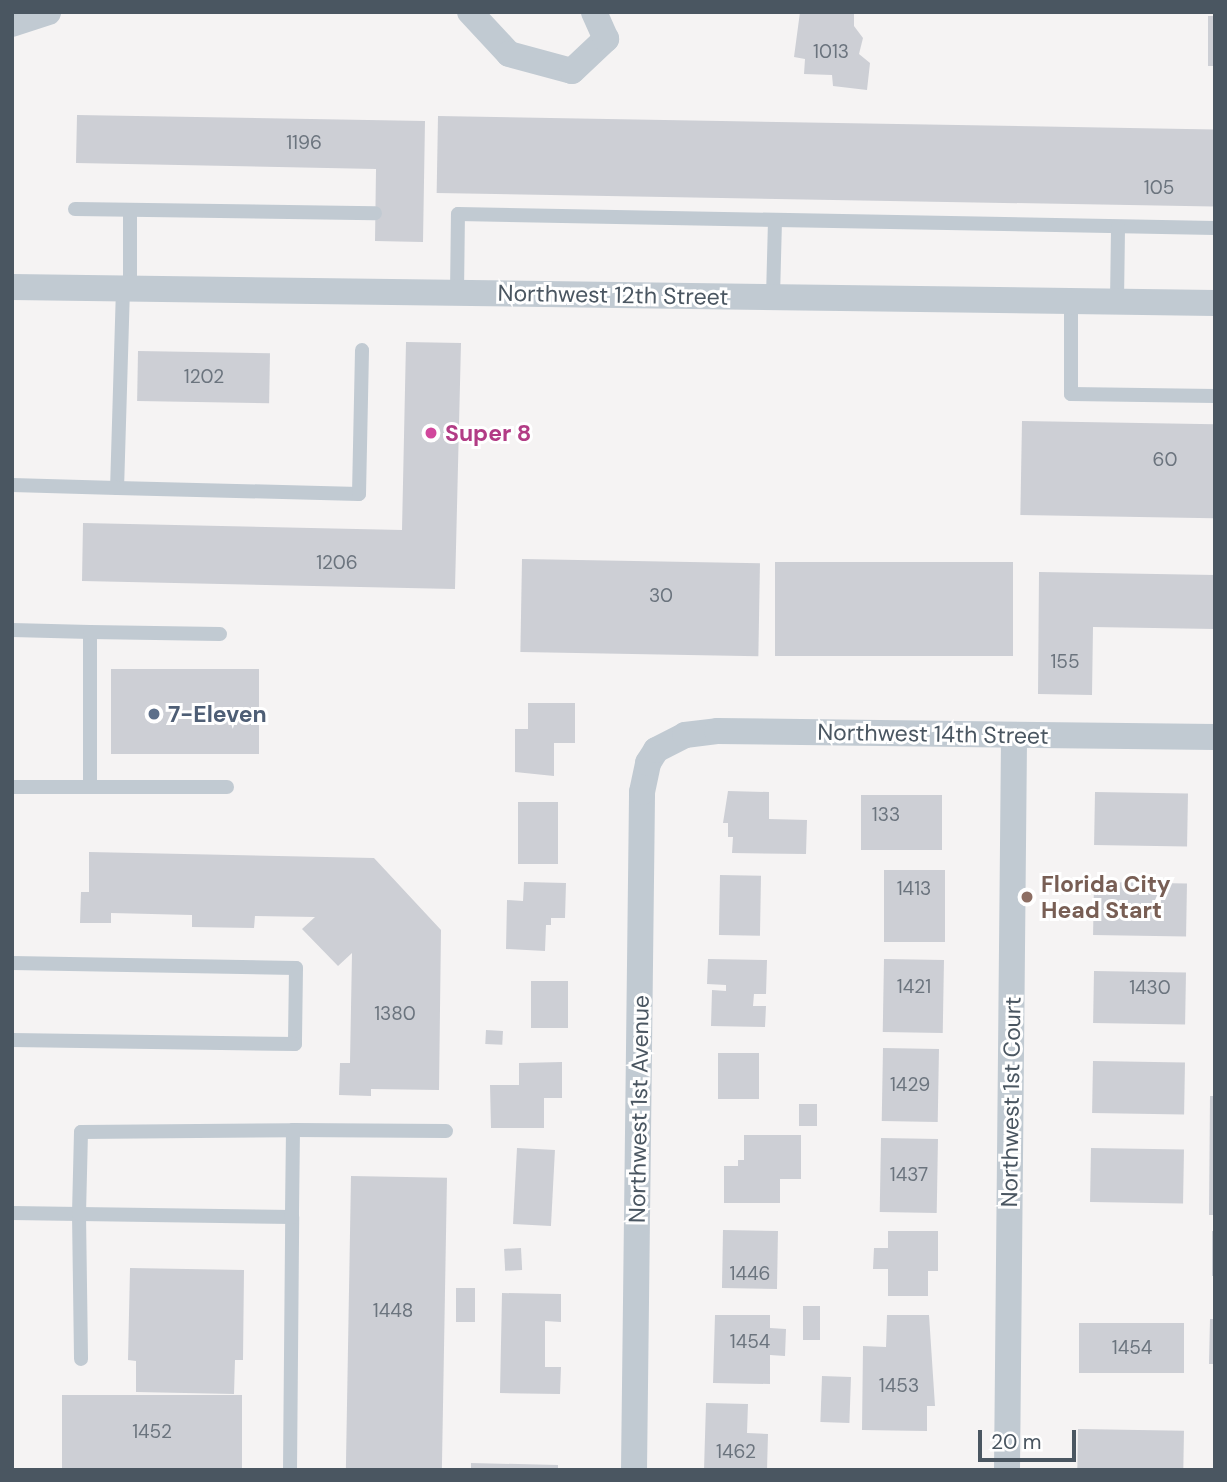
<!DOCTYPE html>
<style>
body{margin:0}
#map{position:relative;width:1227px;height:1482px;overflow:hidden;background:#f5f3f3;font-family:"DM Sans",sans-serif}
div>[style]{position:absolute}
.building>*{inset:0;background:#cdcfd5;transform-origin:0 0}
.lane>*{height:14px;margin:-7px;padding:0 7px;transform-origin:7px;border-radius:7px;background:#c1cad2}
.street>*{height:26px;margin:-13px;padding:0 13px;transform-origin:13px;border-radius:13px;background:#c1cad2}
.dots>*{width:19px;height:19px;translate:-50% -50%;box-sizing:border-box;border:4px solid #fff;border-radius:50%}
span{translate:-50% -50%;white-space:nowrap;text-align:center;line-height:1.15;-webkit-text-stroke:6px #fff;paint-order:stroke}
.number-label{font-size:19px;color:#6b747e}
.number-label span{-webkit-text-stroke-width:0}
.street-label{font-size:23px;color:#4a5661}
.hotel-label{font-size:23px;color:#b23c85;font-weight:700}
.left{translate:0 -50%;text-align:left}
.service-label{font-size:23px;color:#4e5e75;font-weight:700}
.education-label{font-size:23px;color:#785e54;font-weight:700}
.frame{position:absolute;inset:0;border:14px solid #4a5661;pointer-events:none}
.scale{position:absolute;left:978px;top:1430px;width:98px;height:32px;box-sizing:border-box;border:4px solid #4a5661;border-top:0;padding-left:9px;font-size:21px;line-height:24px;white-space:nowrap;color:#4a5661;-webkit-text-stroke:5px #fff;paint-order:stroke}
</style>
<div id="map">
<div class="building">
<i style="clip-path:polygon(800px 12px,854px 12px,854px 26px,863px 38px,859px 54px,870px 63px,867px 90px,833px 86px,832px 75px,804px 74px,805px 59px,794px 57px)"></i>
<i style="left:1208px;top:16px;width:7px;height:50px"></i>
<i style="clip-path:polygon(77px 115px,425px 121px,423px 242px,375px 241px,376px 169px,76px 163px)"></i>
<i style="left:438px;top:116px;width:777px;height:77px;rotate:1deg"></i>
<i style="clip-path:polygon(406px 342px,461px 343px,455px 589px,82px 581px,83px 523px,402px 530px)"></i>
<i style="left:138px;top:351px;width:132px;height:50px;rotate:1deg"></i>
<i style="left:1022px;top:421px;width:193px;height:94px;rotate:1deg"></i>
<i style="left:522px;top:559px;width:238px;height:93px;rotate:1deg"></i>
<i style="left:775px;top:562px;width:238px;height:94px"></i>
<i style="clip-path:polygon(1039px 572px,1215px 575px,1215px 629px,1093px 627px,1092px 695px,1038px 694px)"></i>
<i style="left:111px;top:669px;width:148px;height:85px"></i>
<i style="clip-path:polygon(528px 703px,575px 703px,575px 743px,554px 743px,554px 776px,515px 772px,515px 729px,528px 729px)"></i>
<i style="clip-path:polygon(728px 791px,769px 792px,769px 819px,807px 820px,806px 854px,732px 853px,733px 837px,728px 837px,728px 823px,723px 823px)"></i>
<i style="left:1095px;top:792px;width:93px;height:53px;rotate:1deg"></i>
<i style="left:861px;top:795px;width:81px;height:55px"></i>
<i style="left:518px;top:802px;width:40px;height:62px"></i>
<i style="clip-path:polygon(89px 852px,374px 858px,441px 930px,439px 1090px,371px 1089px,371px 1096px,339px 1095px,340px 1063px,350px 1063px,352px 953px,338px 966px,302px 929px,315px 917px,255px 916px,254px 928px,192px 927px,192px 915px,111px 913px,111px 923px,80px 923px,81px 892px,89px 892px)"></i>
<i style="left:884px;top:870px;width:61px;height:72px"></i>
<i style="left:720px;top:875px;width:41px;height:60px;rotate:1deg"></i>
<i style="clip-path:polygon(524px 882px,566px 883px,565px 918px,551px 918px,551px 925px,546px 925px,545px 951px,506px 949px,507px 900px,523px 901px)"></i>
<i style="left:1094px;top:882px;width:93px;height:53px;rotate:1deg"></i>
<i style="clip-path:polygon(708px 959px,767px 960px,766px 994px,754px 994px,753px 1006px,766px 1006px,765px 1027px,711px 1026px,712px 990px,726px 991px,726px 985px,707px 984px)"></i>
<i style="left:884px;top:959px;width:60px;height:73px;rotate:1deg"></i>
<i style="left:1094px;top:971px;width:92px;height:52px;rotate:1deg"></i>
<i style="left:531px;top:981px;width:37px;height:47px"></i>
<i style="left:486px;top:1030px;width:17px;height:14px;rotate:3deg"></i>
<i style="left:883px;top:1048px;width:56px;height:73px;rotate:1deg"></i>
<i style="left:718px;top:1053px;width:41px;height:46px"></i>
<i style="left:1093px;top:1061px;width:92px;height:52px;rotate:1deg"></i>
<i style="clip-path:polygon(562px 1062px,562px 1098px,544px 1098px,544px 1128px,491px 1128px,490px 1085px,519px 1085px,519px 1063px)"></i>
<i style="clip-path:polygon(1210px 1096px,1215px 1096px,1215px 1215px,1209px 1215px)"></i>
<i style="left:799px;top:1104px;width:18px;height:22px"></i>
<i style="clip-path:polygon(744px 1135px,801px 1135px,801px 1179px,780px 1179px,780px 1203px,724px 1203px,724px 1166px,738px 1166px,738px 1160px,744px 1160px)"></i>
<i style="left:881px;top:1138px;width:57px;height:74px;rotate:1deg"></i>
<i style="left:517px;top:1148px;width:38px;height:76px;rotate:3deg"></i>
<i style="left:1091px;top:1148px;width:93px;height:54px;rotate:1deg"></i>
<i style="left:351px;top:1176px;width:96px;height:294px;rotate:1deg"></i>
<i style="left:723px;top:1230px;width:55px;height:58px;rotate:1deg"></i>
<i style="clip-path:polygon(888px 1231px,938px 1231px,938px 1271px,928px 1271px,928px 1296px,888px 1296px,888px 1269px,873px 1269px,874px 1248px,888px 1248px)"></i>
<i style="left:1212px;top:1231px;width:3px;height:45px"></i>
<i style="left:521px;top:1248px;width:22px;height:17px;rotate:87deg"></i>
<i style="clip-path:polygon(130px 1268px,244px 1270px,243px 1360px,235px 1360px,234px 1394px,136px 1392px,136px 1361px,128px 1360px)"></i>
<i style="left:456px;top:1288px;width:19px;height:34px"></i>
<i style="clip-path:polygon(502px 1293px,561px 1294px,561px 1322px,545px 1321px,545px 1367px,561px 1367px,560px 1394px,500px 1393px)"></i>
<i style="left:803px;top:1306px;width:17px;height:34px"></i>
<i style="clip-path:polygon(715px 1315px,770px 1315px,770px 1328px,786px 1329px,785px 1356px,770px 1355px,770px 1384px,713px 1383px)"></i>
<i style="clip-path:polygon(887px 1315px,929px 1315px,935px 1406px,927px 1406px,927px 1431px,862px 1430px,863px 1346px,886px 1347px)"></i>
<i style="clip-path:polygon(1210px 1319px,1215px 1319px,1215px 1364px,1209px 1364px)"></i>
<i style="left:1079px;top:1323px;width:105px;height:50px"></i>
<i style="left:822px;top:1376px;width:29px;height:46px;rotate:2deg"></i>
<i style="left:62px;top:1395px;width:180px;height:75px"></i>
<i style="clip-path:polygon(706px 1403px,748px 1404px,747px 1433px,768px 1434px,767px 1470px,704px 1470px)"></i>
<i style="left:1078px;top:1429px;width:106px;height:41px;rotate:1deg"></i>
<i style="clip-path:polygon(471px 1463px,558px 1465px,558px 1470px,471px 1470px)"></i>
</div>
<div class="lane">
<i style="left:75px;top:209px;width:300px;rotate:0.8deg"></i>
<i style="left:123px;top:288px;width:200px;rotate:91.7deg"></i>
<i style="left:117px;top:488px;width:242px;rotate:1.4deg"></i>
<i style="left:359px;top:494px;width:144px;rotate:-88.8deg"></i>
<i style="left:130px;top:289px;width:79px;rotate:-90deg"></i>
<i style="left:457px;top:293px;width:79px;rotate:-89.3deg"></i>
<i style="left:458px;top:214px;width:757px;rotate:1.06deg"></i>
<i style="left:773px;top:297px;width:76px;rotate:-88.5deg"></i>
<i style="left:1071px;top:301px;width:93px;rotate:90deg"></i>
<i style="left:1071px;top:394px;width:144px;rotate:0.8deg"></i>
<i style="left:1117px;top:301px;width:74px;rotate:-89.2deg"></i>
<i style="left:12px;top:485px;width:105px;rotate:1.6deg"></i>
<i style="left:12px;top:630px;width:78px;rotate:1.5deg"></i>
<i style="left:90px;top:632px;width:155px;rotate:90deg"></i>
<i style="left:90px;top:632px;width:130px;rotate:0.9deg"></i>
<i style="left:12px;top:787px;width:215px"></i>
<i style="left:12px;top:963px;width:284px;rotate:1deg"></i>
<i style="left:296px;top:968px;width:76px;rotate:90.8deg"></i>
<i style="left:295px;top:1044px;width:283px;rotate:-179.2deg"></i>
<i style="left:293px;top:1130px;width:153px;rotate:0.4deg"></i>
<i style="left:12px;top:1213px;width:67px;rotate:0.9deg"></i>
<i style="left:79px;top:1214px;width:145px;rotate:89.2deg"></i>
<i style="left:290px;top:1470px;width:253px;rotate:-89.5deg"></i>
<i style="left:292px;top:1217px;width:213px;rotate:-179.2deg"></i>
<i style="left:79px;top:1214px;width:82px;rotate:-88.6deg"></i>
<i style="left:81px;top:1132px;width:212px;rotate:-0.5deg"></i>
<i style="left:293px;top:1130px;width:87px;rotate:90.7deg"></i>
</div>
<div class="street">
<i style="left:470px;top:12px;width:57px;rotate:47.1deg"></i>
<i style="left:509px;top:54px;width:65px;rotate:15.1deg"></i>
<i style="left:572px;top:71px;width:47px;rotate:-43.3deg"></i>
<i style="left:606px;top:39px;width:30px;rotate:-114deg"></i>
<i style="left:12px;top:24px;width:38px;rotate:-18deg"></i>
<i style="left:12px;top:287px;width:1203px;rotate:0.76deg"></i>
<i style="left:634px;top:1470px;width:678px;rotate:-89.32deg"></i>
<i style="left:642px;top:792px;width:30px;rotate:-78deg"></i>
<i style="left:648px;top:763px;width:15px;rotate:-58deg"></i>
<i style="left:656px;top:750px;width:33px;rotate:-27deg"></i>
<i style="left:685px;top:735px;width:32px;rotate:-7deg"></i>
<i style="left:717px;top:731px;width:498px;rotate:0.7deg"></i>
<i style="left:1007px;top:1470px;width:735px;rotate:-89.45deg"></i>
</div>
<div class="dots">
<i style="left:431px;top:433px;background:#d1479c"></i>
<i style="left:154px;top:714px;background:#5c6f8a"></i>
<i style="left:1027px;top:897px;background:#8d6e63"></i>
</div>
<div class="number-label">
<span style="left:831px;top:52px">1013</span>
<span style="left:304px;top:143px">1196</span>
<span style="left:1159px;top:188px">105</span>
<span style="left:204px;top:377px">1202</span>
<span style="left:1165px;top:460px">60</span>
<span style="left:337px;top:563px">1206</span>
<span style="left:661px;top:596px">30</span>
<span style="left:1065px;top:662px">155</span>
<span style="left:886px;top:815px">133</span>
<span style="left:914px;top:889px">1413</span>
<span style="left:914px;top:987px">1421</span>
<span style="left:1150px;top:988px">1430</span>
<span style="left:395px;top:1014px">1380</span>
<span style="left:910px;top:1085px">1429</span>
<span style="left:909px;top:1175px">1437</span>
<span style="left:750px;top:1274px">1446</span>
<span style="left:393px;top:1311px">1448</span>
<span style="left:750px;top:1342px">1454</span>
<span style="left:1132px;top:1348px">1454</span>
<span style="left:899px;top:1386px">1453</span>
<span style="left:152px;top:1432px">1452</span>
<span style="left:736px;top:1452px">1462</span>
</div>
<div class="street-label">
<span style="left:613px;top:295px;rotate:1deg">Northwest 12th Street</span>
<span style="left:933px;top:734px;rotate:1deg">Northwest 14th Street</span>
<span style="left:1011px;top:1102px;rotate:-89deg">Northwest 1st Court</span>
<span style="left:639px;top:1109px;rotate:-89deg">Northwest 1st Avenue</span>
</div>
<div class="hotel-label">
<span class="left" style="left:445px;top:433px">Super 8</span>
</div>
<div class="service-label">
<span class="left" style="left:168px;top:714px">7-Eleven</span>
</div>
<div class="education-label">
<span class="left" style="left:1041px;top:897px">Florida City<br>Head Start</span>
</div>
<div class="frame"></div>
<div class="scale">20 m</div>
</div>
